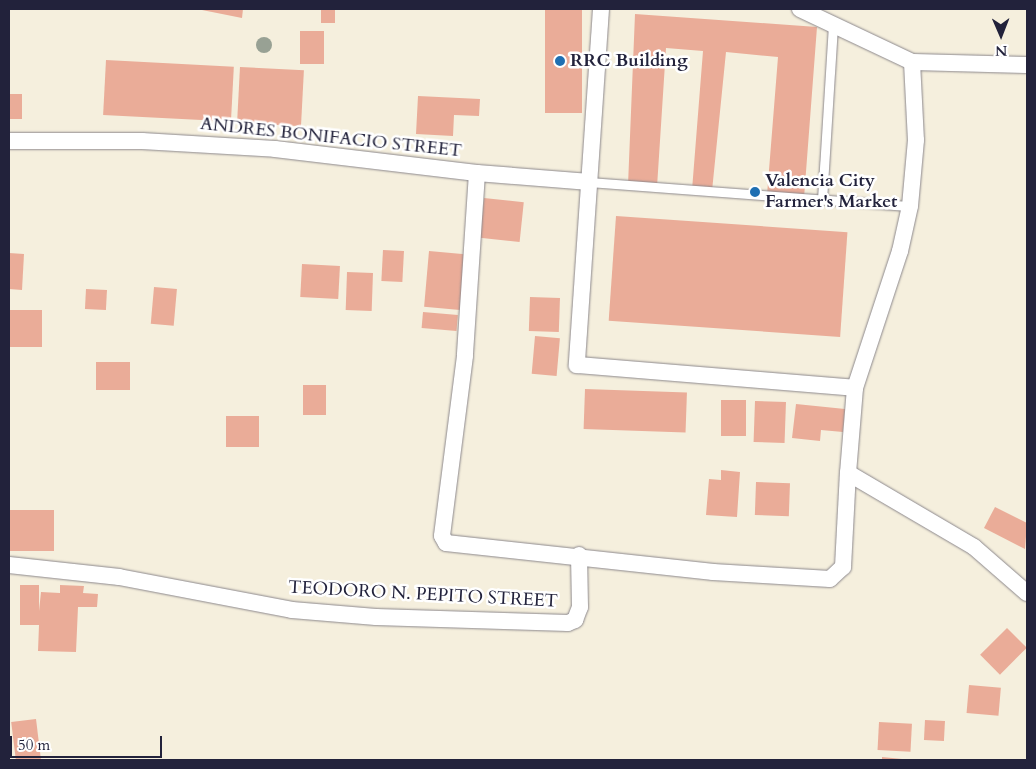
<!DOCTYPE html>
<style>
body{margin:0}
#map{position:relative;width:1036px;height:769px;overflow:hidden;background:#f5efdd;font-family:Cardo,serif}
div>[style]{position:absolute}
.building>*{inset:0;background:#eaac98;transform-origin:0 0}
.roads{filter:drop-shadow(0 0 1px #8c888c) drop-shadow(0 0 1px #8c888c)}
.service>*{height:9px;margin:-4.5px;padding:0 4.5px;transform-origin:4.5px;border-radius:4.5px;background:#fff}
.minor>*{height:16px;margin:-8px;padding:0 8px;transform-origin:8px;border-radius:8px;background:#fff}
.trees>*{width:16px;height:16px;margin:-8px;border-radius:50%;background:#98a194}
.dots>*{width:14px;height:14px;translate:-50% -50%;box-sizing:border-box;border:2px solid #fff;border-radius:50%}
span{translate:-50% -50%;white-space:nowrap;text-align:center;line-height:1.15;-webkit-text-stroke:5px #fff;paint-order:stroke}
.poi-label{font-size:18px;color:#22223b;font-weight:700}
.left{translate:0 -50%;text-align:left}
.street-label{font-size:18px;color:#22223b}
.frame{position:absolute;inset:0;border:10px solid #22223b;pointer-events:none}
.north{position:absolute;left:976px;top:10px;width:50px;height:50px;-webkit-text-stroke:4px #fff;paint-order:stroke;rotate:179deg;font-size:14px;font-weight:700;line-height:20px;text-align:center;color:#22223b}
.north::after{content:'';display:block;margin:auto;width:18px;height:22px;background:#22223b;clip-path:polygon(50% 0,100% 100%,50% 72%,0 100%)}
.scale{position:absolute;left:10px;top:736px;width:152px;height:22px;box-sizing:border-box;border:2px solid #22223b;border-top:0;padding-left:6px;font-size:15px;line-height:18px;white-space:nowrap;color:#22223b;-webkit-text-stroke:4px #fff;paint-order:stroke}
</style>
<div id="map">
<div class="building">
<i style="clip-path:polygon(197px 9px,243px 9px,242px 18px)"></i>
<i style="left:321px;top:9px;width:14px;height:14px"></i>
<i style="left:545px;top:9px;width:37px;height:104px"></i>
<i style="clip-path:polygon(635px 14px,817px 27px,804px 198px,767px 195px,778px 57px,726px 52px,712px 191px,692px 190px,703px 51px,666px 48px,657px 187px,628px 185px)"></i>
<i style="left:300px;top:31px;width:24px;height:33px"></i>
<i style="left:106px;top:60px;width:128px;height:55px;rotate:3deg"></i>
<i style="left:240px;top:67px;width:64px;height:56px;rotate:3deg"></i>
<i style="left:9px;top:94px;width:13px;height:25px"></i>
<i style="clip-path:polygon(418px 96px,480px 99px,479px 116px,454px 115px,453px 136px,416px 134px)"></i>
<i style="left:484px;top:198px;width:40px;height:40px;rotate:6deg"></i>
<i style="left:616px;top:216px;width:232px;height:105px;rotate:4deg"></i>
<i style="left:383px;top:250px;width:21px;height:31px;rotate:3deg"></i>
<i style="left:429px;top:251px;width:36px;height:56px;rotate:5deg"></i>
<i style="clip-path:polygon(9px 253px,24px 254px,22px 290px,9px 289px)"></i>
<i style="left:302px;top:264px;width:38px;height:33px;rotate:3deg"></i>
<i style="left:347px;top:272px;width:26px;height:38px;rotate:2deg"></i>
<i style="left:154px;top:287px;width:23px;height:37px;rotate:5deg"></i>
<i style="left:86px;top:289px;width:21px;height:20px;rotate:3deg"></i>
<i style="left:530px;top:297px;width:30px;height:34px;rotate:2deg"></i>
<i style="left:9px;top:310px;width:33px;height:37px"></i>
<i style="left:423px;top:312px;width:35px;height:16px;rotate:5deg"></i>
<i style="left:535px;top:336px;width:25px;height:38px;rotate:5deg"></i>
<i style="left:96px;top:362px;width:34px;height:28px"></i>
<i style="left:303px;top:385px;width:23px;height:30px"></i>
<i style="left:585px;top:389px;width:102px;height:40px;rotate:2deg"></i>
<i style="left:721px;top:400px;width:25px;height:36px"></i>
<i style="left:755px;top:401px;width:31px;height:41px;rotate:2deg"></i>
<i style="clip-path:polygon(796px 404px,845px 409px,843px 432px,821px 430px,820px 441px,792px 438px)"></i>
<i style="left:226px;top:416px;width:33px;height:31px"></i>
<i style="clip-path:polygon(721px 470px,740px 472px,737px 517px,706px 515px,709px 479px,721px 480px)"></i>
<i style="left:756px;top:482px;width:34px;height:33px;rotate:2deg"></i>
<i style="clip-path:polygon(995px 507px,1027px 523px,1025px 549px,984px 528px)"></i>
<i style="left:9px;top:510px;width:45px;height:41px"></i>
<i style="clip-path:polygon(20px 585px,39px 585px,39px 611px,41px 592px,60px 593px,60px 585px,84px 586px,83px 593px,98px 594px,97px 607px,78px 607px,76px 652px,38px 651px,39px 625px,20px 625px)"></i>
<i style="left:1007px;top:628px;width:28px;height:38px;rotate:45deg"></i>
<i style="left:969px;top:685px;width:32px;height:28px;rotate:5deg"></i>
<i style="left:36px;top:719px;width:41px;height:25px;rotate:83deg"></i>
<i style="left:925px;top:720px;width:20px;height:20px;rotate:3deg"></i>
<i style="left:879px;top:722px;width:33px;height:28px;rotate:3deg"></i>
<i style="clip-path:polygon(882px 757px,902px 759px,902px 760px,882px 760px)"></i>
</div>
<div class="roads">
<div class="service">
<i style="left:590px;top:182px;width:321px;rotate:4.3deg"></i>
<i style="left:822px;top:200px;width:177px;rotate:-86.4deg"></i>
</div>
<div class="minor">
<i style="left:601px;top:9px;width:357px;rotate:93.9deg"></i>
<i style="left:577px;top:365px;width:279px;rotate:4.7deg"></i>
<i style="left:800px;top:9px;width:124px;rotate:25.3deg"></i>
<i style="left:912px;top:62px;width:78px;rotate:87.1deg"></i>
<i style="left:916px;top:140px;width:66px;rotate:95.2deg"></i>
<i style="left:910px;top:206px;width:46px;rotate:102.5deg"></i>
<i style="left:900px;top:251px;width:144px;rotate:108.2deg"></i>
<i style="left:855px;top:388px;width:85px;rotate:94.7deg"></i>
<i style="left:848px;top:473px;width:146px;rotate:30.4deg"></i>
<i style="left:974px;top:547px;width:70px;rotate:41deg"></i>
<i style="left:912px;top:62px;width:115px;rotate:1.5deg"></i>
<i style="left:9px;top:141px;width:133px"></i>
<i style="left:142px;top:141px;width:133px;rotate:3.4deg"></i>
<i style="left:275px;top:149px;width:203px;rotate:6.8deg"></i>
<i style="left:477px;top:173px;width:113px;rotate:4.6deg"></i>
<i style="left:477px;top:173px;width:183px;rotate:93.8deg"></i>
<i style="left:465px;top:356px;width:181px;rotate:97.3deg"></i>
<i style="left:442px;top:536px;width:8px;rotate:60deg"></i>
<i style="left:446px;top:543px;width:269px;rotate:6.2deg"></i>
<i style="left:713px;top:572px;width:117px;rotate:3.4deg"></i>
<i style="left:830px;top:579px;width:18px;rotate:-43deg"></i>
<i style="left:843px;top:567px;width:94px;rotate:-87deg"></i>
<i style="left:9px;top:565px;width:111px;rotate:6.2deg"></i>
<i style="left:119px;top:577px;width:176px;rotate:10.8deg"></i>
<i style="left:292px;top:610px;width:84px;rotate:4.8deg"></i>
<i style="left:376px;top:617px;width:192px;rotate:1.8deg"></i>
<i style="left:568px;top:623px;width:8px;rotate:-23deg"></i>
<i style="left:575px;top:620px;width:14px;rotate:-69deg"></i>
<i style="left:580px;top:607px;width:52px;rotate:-91.1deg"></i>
</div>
</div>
<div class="trees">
<i style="left:264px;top:45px"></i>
</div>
<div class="dots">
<i style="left:560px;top:61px;background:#1f6fb2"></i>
<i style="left:755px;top:192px;background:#1f6fb2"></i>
</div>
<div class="poi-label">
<span class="left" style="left:570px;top:61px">RRC Building</span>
<span class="left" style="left:765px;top:192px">Valencia City<br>Farmer's Market</span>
</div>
<div class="street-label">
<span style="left:331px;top:138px;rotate:6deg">ANDRES BONIFACIO STREET</span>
<span style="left:423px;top:595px;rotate:3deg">TEODORO N. PEPITO STREET</span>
</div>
<div class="frame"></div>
<div class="north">N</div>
<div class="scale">50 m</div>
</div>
